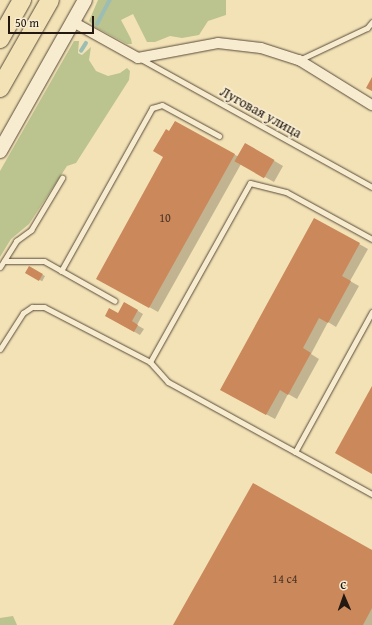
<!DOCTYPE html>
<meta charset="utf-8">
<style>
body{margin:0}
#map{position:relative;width:372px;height:625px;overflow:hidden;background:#f3e2b6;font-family:"Gentium Book Plus",serif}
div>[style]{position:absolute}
.green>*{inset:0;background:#bbc38e}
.shadow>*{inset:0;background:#0003;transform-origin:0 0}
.stream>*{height:3.5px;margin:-1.75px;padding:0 1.75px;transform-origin:1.75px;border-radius:1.75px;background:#9cbdb4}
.building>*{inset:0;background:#ca885b;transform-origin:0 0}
.roads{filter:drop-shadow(0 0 1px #574b3b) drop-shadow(0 0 1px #574b3b)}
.lane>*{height:5px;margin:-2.5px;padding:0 2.5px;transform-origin:2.5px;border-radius:2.5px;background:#f7ecd0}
.street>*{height:10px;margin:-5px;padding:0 5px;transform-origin:5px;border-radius:5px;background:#f7ecd0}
.secondary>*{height:14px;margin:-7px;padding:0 7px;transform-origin:7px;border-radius:7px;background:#f7ecd0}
.highway>*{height:18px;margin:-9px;padding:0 9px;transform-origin:9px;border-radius:9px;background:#f3e2b6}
span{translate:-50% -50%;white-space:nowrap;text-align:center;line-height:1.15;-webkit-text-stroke:3.5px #f7ecd0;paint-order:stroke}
.number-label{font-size:12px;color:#4d3524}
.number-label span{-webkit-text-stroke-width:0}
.street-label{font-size:14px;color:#231912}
.north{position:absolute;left:324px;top:577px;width:40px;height:40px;-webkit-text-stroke:3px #f7ecd0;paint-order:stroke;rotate:358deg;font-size:11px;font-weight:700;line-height:16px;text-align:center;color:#231912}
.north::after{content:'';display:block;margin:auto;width:14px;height:18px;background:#231912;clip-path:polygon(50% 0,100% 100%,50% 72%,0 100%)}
.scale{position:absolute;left:8px;top:16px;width:86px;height:18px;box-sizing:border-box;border:2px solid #231912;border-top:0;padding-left:5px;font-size:12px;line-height:14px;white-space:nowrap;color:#231912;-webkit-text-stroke:3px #f7ecd0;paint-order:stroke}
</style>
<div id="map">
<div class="green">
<i style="clip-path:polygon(98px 0,226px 0,226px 15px,208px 21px,199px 35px,182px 38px,170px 36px,155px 42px,147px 42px,133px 14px,121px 20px,131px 39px,132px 44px,127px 44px,95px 27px,89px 21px)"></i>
<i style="clip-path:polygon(74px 41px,79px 41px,78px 53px,82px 55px,91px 47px,89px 60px,96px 71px,108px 76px,120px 73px,127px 68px,130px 71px,129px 80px,76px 163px,67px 166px,29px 224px,11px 239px,0 257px,0 171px)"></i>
<i style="clip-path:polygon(13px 616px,17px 625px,0 625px,0 618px)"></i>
</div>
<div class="shadow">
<i style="clip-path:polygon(175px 122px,239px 157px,246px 144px,283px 166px,274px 182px,241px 164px,158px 312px,97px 278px,165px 156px,169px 132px)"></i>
<i style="clip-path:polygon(315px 219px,368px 249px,350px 281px,359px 286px,336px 327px,328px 322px,311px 354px,319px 359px,297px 399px,288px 394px,275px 419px,230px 395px)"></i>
<i style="left:30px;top:268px;width:17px;height:6px;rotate:28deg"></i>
<i style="clip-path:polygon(125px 303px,143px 314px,137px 325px,144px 329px,140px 335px,106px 316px,118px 315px)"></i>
<i style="clip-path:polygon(372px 551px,372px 625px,174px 625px)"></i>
</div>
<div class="stream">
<i style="left:97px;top:24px;width:27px;rotate:-62deg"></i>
<i style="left:81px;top:51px;width:9px;rotate:-58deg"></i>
</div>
<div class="building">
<i style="clip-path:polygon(372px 77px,372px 91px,366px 88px)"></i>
<i style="clip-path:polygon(175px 121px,235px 154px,149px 308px,96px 279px,163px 157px,153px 151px,166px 129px,169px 131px)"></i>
<i style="left:245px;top:143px;width:34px;height:21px;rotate:30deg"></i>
<i style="clip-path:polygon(314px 218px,360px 243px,342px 276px,351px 281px,328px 323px,319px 318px,303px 348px,311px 353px,288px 395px,280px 390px,266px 415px,220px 390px)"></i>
<i style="left:29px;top:266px;width:16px;height:8px;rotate:30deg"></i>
<i style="clip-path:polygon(124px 302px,138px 310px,132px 321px,138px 325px,134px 332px,105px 316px,109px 308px,118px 313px)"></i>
<i style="clip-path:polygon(372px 386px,372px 474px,335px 453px)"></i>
<i style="clip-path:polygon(253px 483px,372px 550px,372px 608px,363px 625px,173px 625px)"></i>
</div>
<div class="roads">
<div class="lane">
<i style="left:141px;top:59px;width:264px;rotate:29deg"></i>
<i style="left:299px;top:60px;width:75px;rotate:-25.2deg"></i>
<i style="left:367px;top:28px;width:8px;rotate:-50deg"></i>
<i style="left:4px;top:261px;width:40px"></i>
<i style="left:44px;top:261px;width:81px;rotate:29.4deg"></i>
<i style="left:0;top:267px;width:31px;rotate:-58deg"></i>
<i style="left:16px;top:241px;width:19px;rotate:-36deg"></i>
<i style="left:31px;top:230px;width:61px;rotate:-59.2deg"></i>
<i style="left:61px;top:271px;width:187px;rotate:-60.8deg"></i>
<i style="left:152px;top:108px;width:10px;rotate:-17deg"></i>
<i style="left:162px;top:105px;width:65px;rotate:28.5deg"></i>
<i style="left:0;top:349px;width:43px;rotate:-57.4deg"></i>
<i style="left:23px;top:313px;width:11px;rotate:-34deg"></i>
<i style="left:32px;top:307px;width:12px"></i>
<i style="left:44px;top:307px;width:119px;rotate:27.4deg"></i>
<i style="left:150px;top:362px;width:27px;rotate:48deg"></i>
<i style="left:168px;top:382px;width:233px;rotate:28.8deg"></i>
<i style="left:150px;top:362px;width:205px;rotate:-60.8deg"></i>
<i style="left:250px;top:183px;width:37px;rotate:14deg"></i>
<i style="left:286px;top:192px;width:98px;rotate:28.7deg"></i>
<i style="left:295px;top:452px;width:160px;rotate:-61.2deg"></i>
</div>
<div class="street">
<i style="left:73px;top:22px;width:74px;rotate:29deg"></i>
<i style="left:138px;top:58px;width:81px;rotate:-10.6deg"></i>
<i style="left:218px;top:43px;width:43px;rotate:6.6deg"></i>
<i style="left:261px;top:48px;width:40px;rotate:18deg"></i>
<i style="left:299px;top:60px;width:86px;rotate:31.7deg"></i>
</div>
<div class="secondary">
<i style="left:0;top:151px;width:173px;rotate:-60.6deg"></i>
</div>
<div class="highway">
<i style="left:0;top:39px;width:45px;rotate:-60.6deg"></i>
<i style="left:0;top:88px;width:101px;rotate:-60.4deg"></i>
</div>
</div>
<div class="number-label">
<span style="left:165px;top:218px">10</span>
<span style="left:285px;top:579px">14 с4</span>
</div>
<div class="street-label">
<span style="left:261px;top:112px;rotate:29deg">Луговая улица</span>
</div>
<div class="north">С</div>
<div class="scale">50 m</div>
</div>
